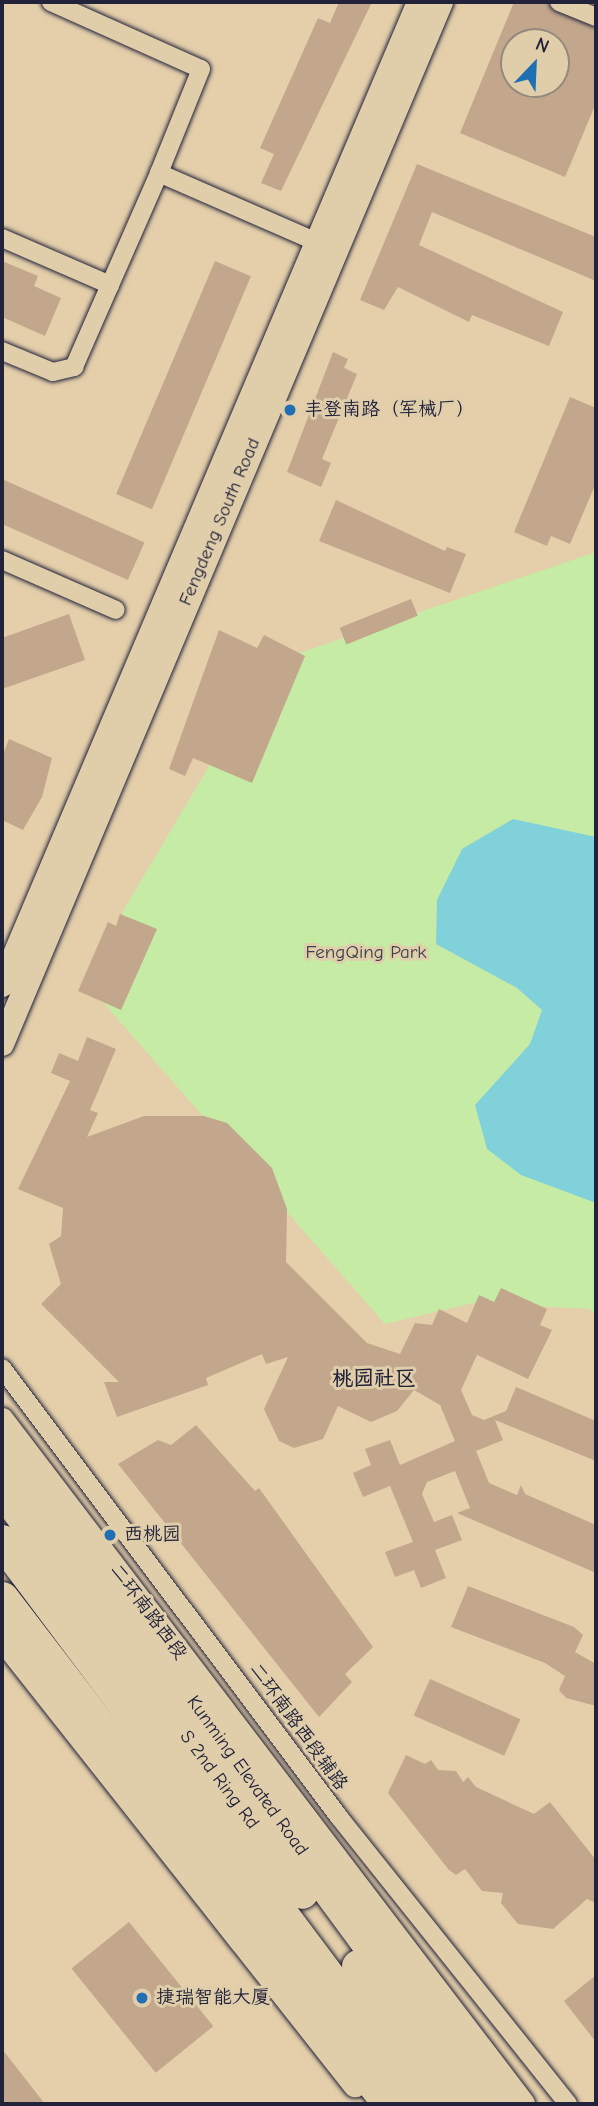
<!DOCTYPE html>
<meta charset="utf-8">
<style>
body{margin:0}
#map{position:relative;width:598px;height:2106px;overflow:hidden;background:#e4cfaa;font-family:"Comic Neue","LXGW WenKai TC",sans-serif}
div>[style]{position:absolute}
.green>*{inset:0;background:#c5eba5}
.water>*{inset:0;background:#80d1d9}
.building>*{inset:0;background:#c2a78c;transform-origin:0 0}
.roads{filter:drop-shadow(0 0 2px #22223b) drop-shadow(0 0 2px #22223b)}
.street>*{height:18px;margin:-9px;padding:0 9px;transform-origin:9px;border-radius:9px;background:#e0ceab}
.secondary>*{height:24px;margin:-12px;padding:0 12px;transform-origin:12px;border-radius:12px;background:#e0ceab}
.highway>*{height:33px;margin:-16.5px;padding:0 16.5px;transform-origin:16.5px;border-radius:16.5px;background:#e0ceab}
.dots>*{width:19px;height:19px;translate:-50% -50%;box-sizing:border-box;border:4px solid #e0ceab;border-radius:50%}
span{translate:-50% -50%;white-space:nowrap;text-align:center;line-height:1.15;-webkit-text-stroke:6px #e0ceab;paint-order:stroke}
.poi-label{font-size:19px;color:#22223b}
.left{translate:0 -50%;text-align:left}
.street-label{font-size:19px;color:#22223b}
.park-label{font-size:19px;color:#3a404b}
.neighbourhood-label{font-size:21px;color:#22223b;font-weight:700}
.frame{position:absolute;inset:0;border:4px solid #22223b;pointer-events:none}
.north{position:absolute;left:500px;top:28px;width:70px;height:70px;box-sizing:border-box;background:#e0ceab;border:2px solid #94897e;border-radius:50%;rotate:23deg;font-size:19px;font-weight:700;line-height:28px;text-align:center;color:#22223b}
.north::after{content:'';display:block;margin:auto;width:24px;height:32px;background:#1f6fb2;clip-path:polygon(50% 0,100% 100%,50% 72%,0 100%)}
</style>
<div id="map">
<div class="green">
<i style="clip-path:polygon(596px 552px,596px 1317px,590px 1309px,473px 1303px,385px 1324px,94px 992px,123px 911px,270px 663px)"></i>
</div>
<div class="water">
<i style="clip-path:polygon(513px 819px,596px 837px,596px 1203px,521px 1175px,487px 1149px,475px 1105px,530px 1044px,542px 1010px,517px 988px,436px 944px,437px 900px,462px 849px)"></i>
</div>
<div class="building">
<i style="clip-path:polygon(339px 2px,372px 2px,281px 191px,261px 183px,274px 154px,260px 148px,318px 18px,330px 23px)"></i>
<i style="clip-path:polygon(evenodd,514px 2px,544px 2px,596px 28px,596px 103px,565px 177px,460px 133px,514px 2px,514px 42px,556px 42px,556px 84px,514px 84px,514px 42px)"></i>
<i style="clip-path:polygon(417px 164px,596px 237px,596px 281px,432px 212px,419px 245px,563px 312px,549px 346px,472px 315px,469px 322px,398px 287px,384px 310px,360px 300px)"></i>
<i style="clip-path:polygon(2px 261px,38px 276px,34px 286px,61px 298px,45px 336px,2px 317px)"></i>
<i style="left:215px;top:261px;width:39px;height:253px;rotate:23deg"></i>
<i style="clip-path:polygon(333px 352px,348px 359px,344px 368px,357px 374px,322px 459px,331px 463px,321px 487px,287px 472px)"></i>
<i style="clip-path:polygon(570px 397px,596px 408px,596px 483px,570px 544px,551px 536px,547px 546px,514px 532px)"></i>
<i style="left:2px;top:479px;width:156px;height:41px;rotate:24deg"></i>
<i style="clip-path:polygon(336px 500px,445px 551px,447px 547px,466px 554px,450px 593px,319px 541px)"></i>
<i style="left:411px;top:599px;width:18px;height:77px;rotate:68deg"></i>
<i style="clip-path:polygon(69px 614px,85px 660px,2px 689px,2px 638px)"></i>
<i style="clip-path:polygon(219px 630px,257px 648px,264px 635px,305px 656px,252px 783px,193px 758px,185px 776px,169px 769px)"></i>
<i style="clip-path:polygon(9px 739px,52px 758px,42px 797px,23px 830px,4px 821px,2px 757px)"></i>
<i style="clip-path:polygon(120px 914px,157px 929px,121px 1010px,78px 991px,108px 922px,116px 926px)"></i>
<i style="clip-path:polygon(87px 1037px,116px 1049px,90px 1110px,98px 1113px,87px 1137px,144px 1116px,204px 1116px,227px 1123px,272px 1168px,287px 1209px,286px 1262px,367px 1343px,400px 1354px,415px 1323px,432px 1325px,439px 1309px,467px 1323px,479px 1295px,494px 1302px,501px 1288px,547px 1309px,540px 1325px,552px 1330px,528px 1379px,477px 1355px,461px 1390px,472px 1415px,484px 1420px,506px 1411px,516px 1387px,596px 1421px,596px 1461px,495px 1420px,503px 1440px,476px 1451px,489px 1483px,517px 1495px,521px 1485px,525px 1494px,596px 1525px,596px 1573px,457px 1513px,470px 1508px,455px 1471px,427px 1482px,422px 1494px,434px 1522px,452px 1515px,462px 1540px,435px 1550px,446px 1578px,421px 1588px,414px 1570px,395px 1577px,385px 1552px,413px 1542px,390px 1486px,363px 1497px,353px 1473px,371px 1465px,365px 1449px,390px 1440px,400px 1465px,455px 1441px,440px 1405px,414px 1390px,397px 1411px,371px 1422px,338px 1406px,323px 1439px,294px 1448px,279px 1441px,264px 1409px,288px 1357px,266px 1364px,262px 1354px,206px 1378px,208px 1385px,117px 1417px,104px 1382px,119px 1382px,41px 1304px,61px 1284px,49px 1244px,61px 1236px,63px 1208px,18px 1189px,70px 1081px,51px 1073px,59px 1053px,78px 1061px)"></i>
<i style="clip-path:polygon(196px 1425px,255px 1491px,259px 1488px,373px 1647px,345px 1674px,352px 1682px,319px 1717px,118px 1464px,158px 1440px,171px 1445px)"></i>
<i style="clip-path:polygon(468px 1586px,574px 1627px,583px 1635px,575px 1652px,596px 1664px,596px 1706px,566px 1698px,559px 1690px,565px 1676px,545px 1663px,451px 1627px)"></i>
<i style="left:430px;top:1679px;width:99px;height:40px;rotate:24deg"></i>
<i style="clip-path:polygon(406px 1755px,425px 1764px,431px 1760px,438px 1770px,456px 1771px,463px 1782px,468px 1777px,476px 1787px,534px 1814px,550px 1802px,596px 1860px,596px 1903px,587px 1899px,553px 1929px,518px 1924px,501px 1903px,503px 1893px,482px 1891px,465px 1869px,456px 1875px,449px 1870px,388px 1793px)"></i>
<i style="left:129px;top:1922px;width:134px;height:74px;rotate:51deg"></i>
<i style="clip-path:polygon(596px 1975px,596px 2042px,564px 2001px)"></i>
<i style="clip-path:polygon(2px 2049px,45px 2104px,2px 2104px)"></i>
</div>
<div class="roads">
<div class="street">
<i style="left:51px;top:2px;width:164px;rotate:24.1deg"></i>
<i style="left:201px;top:69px;width:112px;rotate:112deg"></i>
<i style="left:159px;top:173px;width:172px;rotate:23.6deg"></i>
<i style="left:559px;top:2px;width:40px;rotate:22deg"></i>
<i style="left:2px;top:238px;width:118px;rotate:23.5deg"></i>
<i style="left:2px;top:351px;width:55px;rotate:22.4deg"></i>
<i style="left:53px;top:372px;width:22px;rotate:-13deg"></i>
<i style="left:74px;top:367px;width:212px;rotate:-66.3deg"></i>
<i style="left:2px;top:560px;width:124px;rotate:23.7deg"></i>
<i style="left:2px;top:1368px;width:561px;rotate:53.11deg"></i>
<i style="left:339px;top:1817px;width:367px;rotate:51.4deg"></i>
</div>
<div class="secondary">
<i style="left:2px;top:985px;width:1068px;rotate:-67.01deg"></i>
<i style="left:2px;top:1044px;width:1131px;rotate:-67.15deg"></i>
<i style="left:2px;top:1420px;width:860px;rotate:52.7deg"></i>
<i style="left:2px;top:1638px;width:570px;rotate:51.7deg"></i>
</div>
<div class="highway">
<i style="left:2px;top:1445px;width:620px;rotate:53.72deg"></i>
<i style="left:369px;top:1945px;width:203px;rotate:51.4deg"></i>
<i style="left:2px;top:1489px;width:502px;rotate:53.34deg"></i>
<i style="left:2px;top:1541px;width:704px;rotate:53.15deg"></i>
<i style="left:2px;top:1598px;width:637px;rotate:52.59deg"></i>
<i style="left:358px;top:1966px;width:172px;rotate:53.3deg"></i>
</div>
</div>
<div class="dots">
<i style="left:290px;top:410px;background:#1f6fb2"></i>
<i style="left:110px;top:1535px;background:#1f6fb2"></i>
<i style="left:142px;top:1998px;background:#1f6fb2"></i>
</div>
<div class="poi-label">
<span class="left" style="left:304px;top:410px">丰登南路（军械厂）</span>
<span class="left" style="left:124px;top:1535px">西桃园</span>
<span class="left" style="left:156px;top:1998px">捷瑞智能大厦</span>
</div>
<div class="street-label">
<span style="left:220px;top:522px;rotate:-67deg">Fengdeng South Road</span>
<span style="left:148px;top:1612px;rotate:53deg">二环南路西段</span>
<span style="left:298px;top:1727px;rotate:54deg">二环南路西段辅路</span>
<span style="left:247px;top:1776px;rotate:54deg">Kunming Elevated Road</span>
<span style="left:219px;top:1780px;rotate:53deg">S 2nd Ring Rd</span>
</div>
<div class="park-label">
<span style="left:366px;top:953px">FengQing Park</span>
</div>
<div class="neighbourhood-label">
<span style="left:374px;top:1378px">桃园社区</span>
</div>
<div class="frame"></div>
<div class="north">N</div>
</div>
